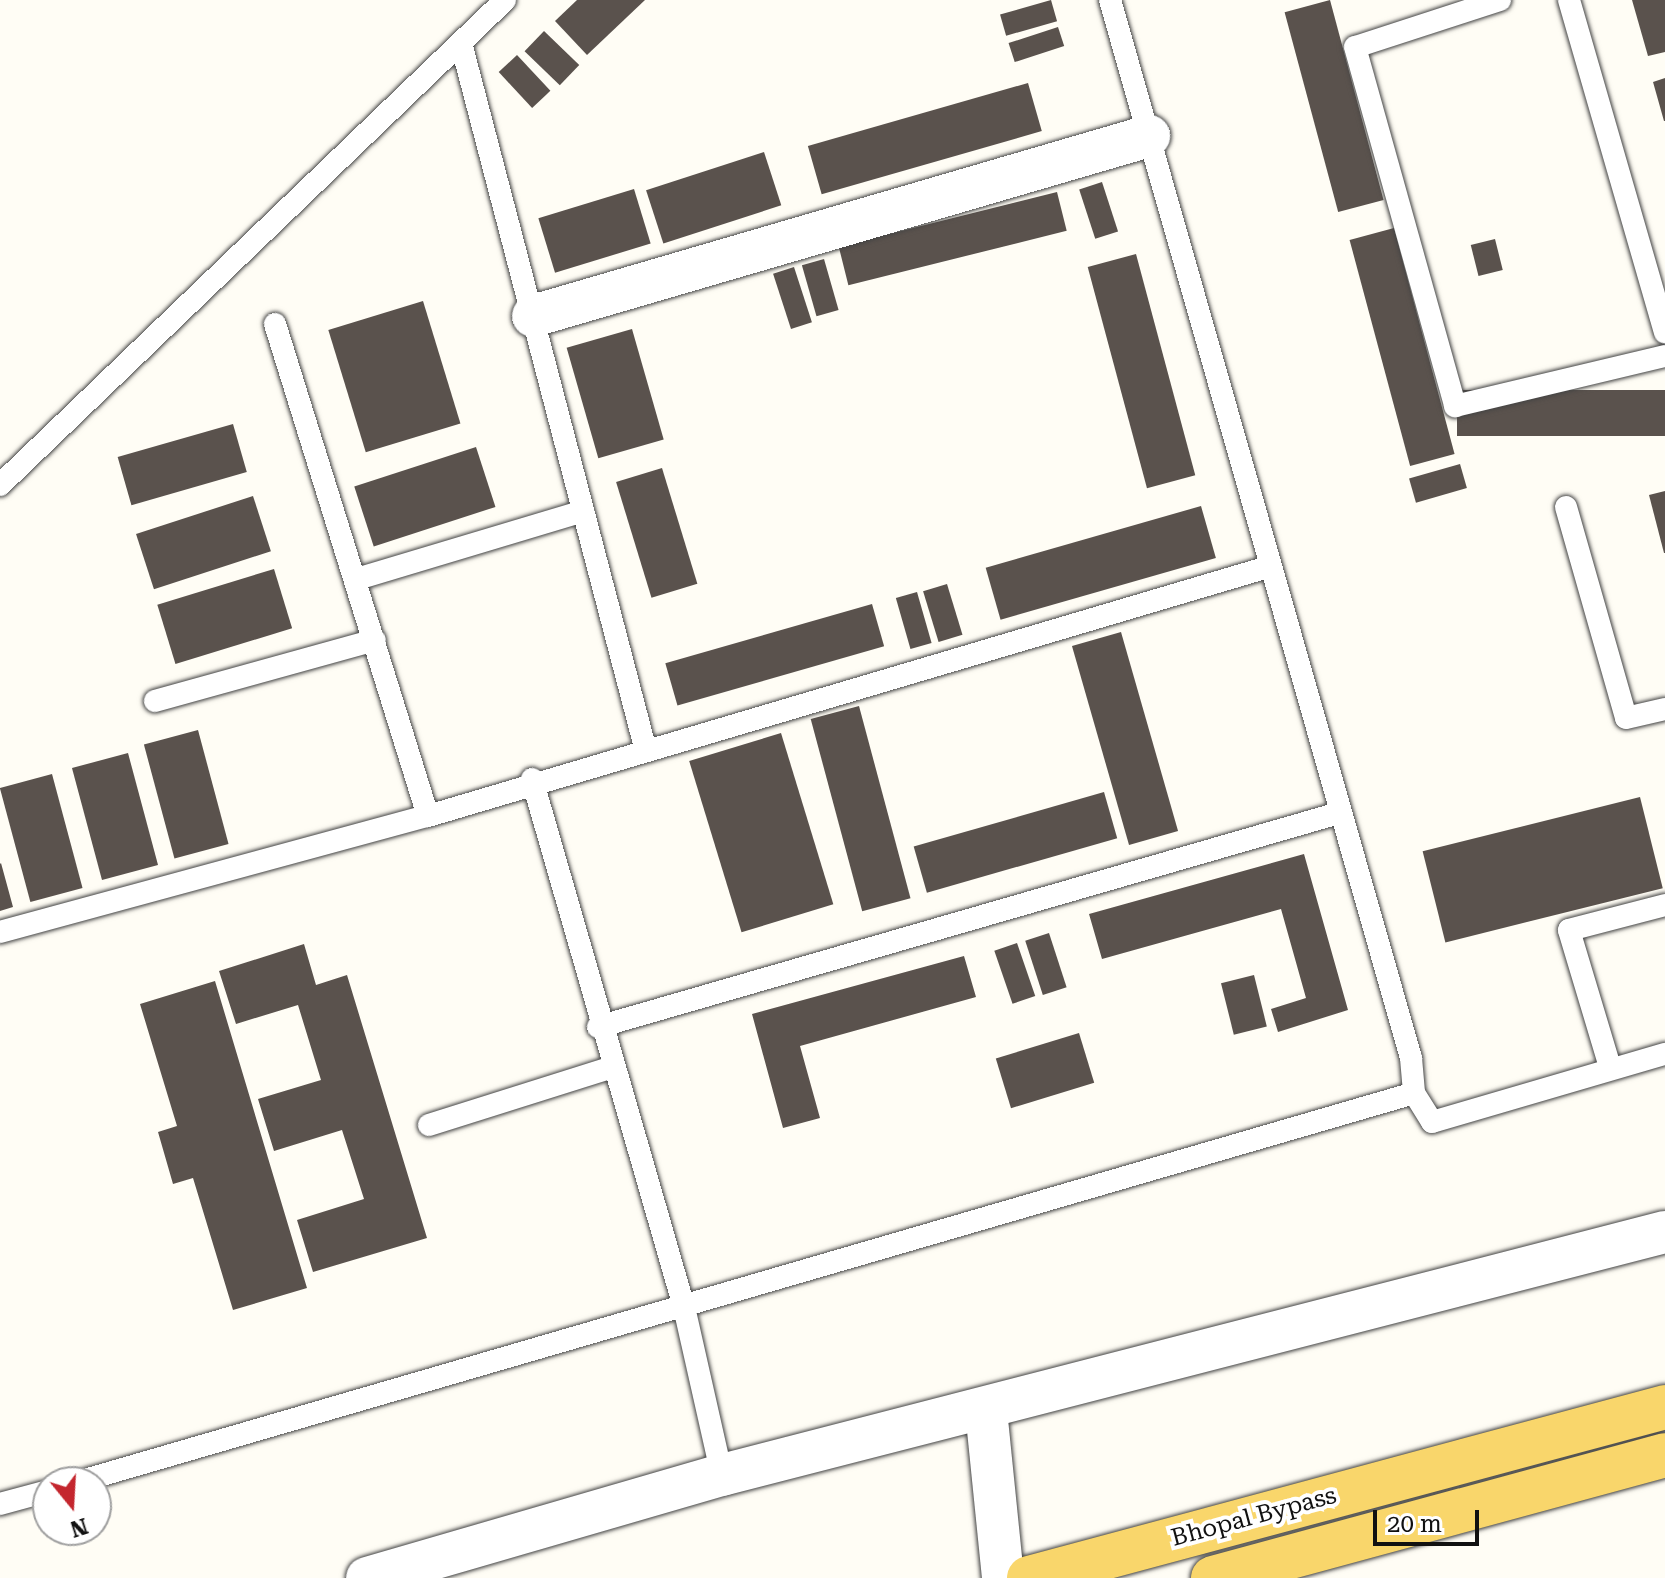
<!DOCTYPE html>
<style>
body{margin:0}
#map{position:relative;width:1665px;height:1578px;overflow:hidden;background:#fffdf5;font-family:"Roboto Serif",serif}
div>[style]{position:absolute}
.building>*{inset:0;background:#5a524d;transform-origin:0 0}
.roads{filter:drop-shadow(0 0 2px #444) drop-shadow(0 0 2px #444)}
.service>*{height:22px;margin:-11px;padding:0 11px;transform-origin:11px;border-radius:11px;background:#fff}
.minor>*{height:42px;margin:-21px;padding:0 21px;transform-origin:21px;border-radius:21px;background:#fff}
.primary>*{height:44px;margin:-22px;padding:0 22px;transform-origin:22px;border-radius:22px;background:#f9d66b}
span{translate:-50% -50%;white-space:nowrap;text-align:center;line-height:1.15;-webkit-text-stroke:8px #fff;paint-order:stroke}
.street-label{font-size:24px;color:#111}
.north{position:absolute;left:32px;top:1466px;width:80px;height:80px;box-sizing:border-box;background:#fff;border:2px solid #a0a0a0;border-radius:50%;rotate:162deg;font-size:22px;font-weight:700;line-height:32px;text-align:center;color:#111}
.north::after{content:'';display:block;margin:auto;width:28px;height:36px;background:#c4262e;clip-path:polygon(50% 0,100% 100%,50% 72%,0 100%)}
.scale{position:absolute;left:1373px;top:1510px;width:106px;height:36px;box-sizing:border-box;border:4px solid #111;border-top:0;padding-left:10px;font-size:24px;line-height:28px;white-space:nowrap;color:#111;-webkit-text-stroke:6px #fff;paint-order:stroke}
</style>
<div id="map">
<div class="building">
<i style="clip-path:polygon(577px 0,645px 0,587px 55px,555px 21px)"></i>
<i style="left:1051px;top:0;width:22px;height:53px;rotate:74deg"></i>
<i style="left:1330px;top:0;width:207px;height:47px;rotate:75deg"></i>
<i style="clip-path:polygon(1632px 0,1665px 0,1665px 52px,1648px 56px)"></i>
<i style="left:1058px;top:27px;width:20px;height:52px;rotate:72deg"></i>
<i style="left:544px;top:31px;width:49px;height:28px;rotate:44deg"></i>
<i style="left:517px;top:55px;width:49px;height:25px;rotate:47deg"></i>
<i style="clip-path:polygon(1665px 78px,1665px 121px,1664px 121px,1653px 82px)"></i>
<i style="left:1028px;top:83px;width:50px;height:229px;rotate:74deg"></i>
<i style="left:764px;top:152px;width:56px;height:124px;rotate:72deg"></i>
<i style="left:1102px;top:182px;width:52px;height:24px;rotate:72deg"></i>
<i style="left:634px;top:189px;width:57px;height:100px;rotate:73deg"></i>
<i style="left:1057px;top:192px;width:40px;height:225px;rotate:76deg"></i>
<i style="left:1394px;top:228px;width:234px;height:46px;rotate:75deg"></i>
<i style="left:1495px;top:239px;width:32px;height:25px;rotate:76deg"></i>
<i style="left:1136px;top:254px;width:229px;height:50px;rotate:75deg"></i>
<i style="left:824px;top:259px;width:53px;height:23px;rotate:74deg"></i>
<i style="left:794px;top:267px;width:58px;height:22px;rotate:72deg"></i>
<i style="left:423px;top:301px;width:128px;height:99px;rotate:73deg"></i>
<i style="left:632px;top:329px;width:115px;height:68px;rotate:74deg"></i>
<i style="left:1665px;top:390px;width:46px;height:208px;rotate:90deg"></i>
<i style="left:233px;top:424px;width:50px;height:120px;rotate:74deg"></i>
<i style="left:476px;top:447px;width:63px;height:128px;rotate:72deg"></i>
<i style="left:1460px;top:464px;width:25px;height:53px;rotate:74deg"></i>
<i style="left:662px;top:468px;width:121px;height:48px;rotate:73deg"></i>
<i style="clip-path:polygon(1665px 491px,1665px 553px,1664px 553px,1649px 495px)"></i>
<i style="left:253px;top:496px;width:58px;height:123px;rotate:72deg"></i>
<i style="left:1201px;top:506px;width:54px;height:224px;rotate:74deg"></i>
<i style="left:274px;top:569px;width:62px;height:122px;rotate:73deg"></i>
<i style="left:947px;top:584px;width:53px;height:25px;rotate:73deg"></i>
<i style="left:917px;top:592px;width:53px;height:22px;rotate:74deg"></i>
<i style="left:872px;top:604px;width:44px;height:215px;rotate:74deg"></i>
<i style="left:1121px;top:632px;width:207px;height:51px;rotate:74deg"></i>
<i style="left:859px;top:706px;width:199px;height:50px;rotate:75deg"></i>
<i style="left:198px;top:730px;width:118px;height:56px;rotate:75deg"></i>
<i style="left:781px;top:733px;width:179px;height:96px;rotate:73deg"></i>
<i style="left:128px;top:753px;width:116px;height:58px;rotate:75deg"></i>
<i style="left:52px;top:774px;width:118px;height:54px;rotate:75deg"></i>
<i style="left:1104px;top:792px;width:48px;height:198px;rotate:74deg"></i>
<i style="left:1640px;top:797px;width:94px;height:224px;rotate:76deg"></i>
<i style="clip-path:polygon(1304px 854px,1348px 1010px,1278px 1032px,1271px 1009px,1306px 998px,1281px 909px,1102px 959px,1089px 914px)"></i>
<i style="clip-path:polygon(1px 863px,13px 907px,0 911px,0 864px)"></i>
<i style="left:1049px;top:933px;width:57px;height:25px;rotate:72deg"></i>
<i style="left:1017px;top:943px;width:56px;height:24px;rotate:71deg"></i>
<i style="clip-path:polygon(304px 944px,316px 985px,347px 975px,427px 1238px,313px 1272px,297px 1220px,364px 1199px,342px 1130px,274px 1151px,258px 1099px,321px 1080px,298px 1005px,236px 1024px,219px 971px)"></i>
<i style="clip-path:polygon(964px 956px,976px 997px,800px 1046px,820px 1118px,783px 1128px,752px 1014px)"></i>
<i style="left:1254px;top:975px;width:53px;height:34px;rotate:76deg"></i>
<i style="clip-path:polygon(215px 981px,307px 1288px,233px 1310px,193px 1178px,173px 1184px,158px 1132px,177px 1126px,140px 1004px)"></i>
<i style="left:1079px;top:1033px;width:52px;height:87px;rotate:73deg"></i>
</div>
<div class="roads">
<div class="service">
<i style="left:1110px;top:0;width:1100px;rotate:74.12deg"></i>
<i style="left:1411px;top:1058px;width:35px;rotate:85deg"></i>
<i style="left:1414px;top:1093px;width:34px;rotate:58deg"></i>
<i style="left:1432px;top:1122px;width:243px;rotate:-16.3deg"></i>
<i style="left:1500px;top:0;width:152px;rotate:162deg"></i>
<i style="left:1355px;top:47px;width:373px;rotate:74.4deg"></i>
<i style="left:1455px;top:406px;width:216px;rotate:-13.4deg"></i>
<i style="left:1569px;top:0;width:346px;rotate:73.9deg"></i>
<i style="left:461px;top:43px;width:732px;rotate:75.36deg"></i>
<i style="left:275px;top:324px;width:515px;rotate:72.73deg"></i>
<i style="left:0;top:485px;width:700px;rotate:-43.84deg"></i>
<i style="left:1566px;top:507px;width:219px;rotate:74.1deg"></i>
<i style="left:1626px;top:718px;width:40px;rotate:-13deg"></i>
<i style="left:357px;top:579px;width:236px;rotate:-16.7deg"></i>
<i style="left:155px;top:701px;width:228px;rotate:-15.5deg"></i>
<i style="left:532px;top:779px;width:549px;rotate:73.94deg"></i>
<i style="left:684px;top:1307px;width:172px;rotate:77.3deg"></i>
<i style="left:0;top:932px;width:443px;rotate:-15.2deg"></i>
<i style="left:428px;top:816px;width:876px;rotate:-16.51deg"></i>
<i style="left:598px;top:1027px;width:771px;rotate:-16.11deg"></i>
<i style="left:1610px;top:1067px;width:143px;rotate:-106.7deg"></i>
<i style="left:1569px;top:930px;width:99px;rotate:-14.6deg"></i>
<i style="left:429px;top:1125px;width:190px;rotate:-17.5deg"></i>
<i style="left:78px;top:1482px;width:1391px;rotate:-16.23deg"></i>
<i style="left:0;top:1504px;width:50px;rotate:-15.2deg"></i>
</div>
<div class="minor">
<i style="left:533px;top:316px;width:642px;rotate:-16.29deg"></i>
<i style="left:986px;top:1410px;width:169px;rotate:84.2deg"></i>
<i style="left:367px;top:1578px;width:370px;rotate:-16.2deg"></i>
<i style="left:722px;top:1475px;width:974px;rotate:-14.45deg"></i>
</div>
<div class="primary">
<i style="left:1029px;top:1578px;width:659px;rotate:-15.05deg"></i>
<i style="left:1213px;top:1578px;width:468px;rotate:-15.2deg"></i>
</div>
</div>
<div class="street-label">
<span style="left:1254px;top:1517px;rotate:-15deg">Bhopal Bypass</span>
</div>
<div class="north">N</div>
<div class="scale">20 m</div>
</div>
